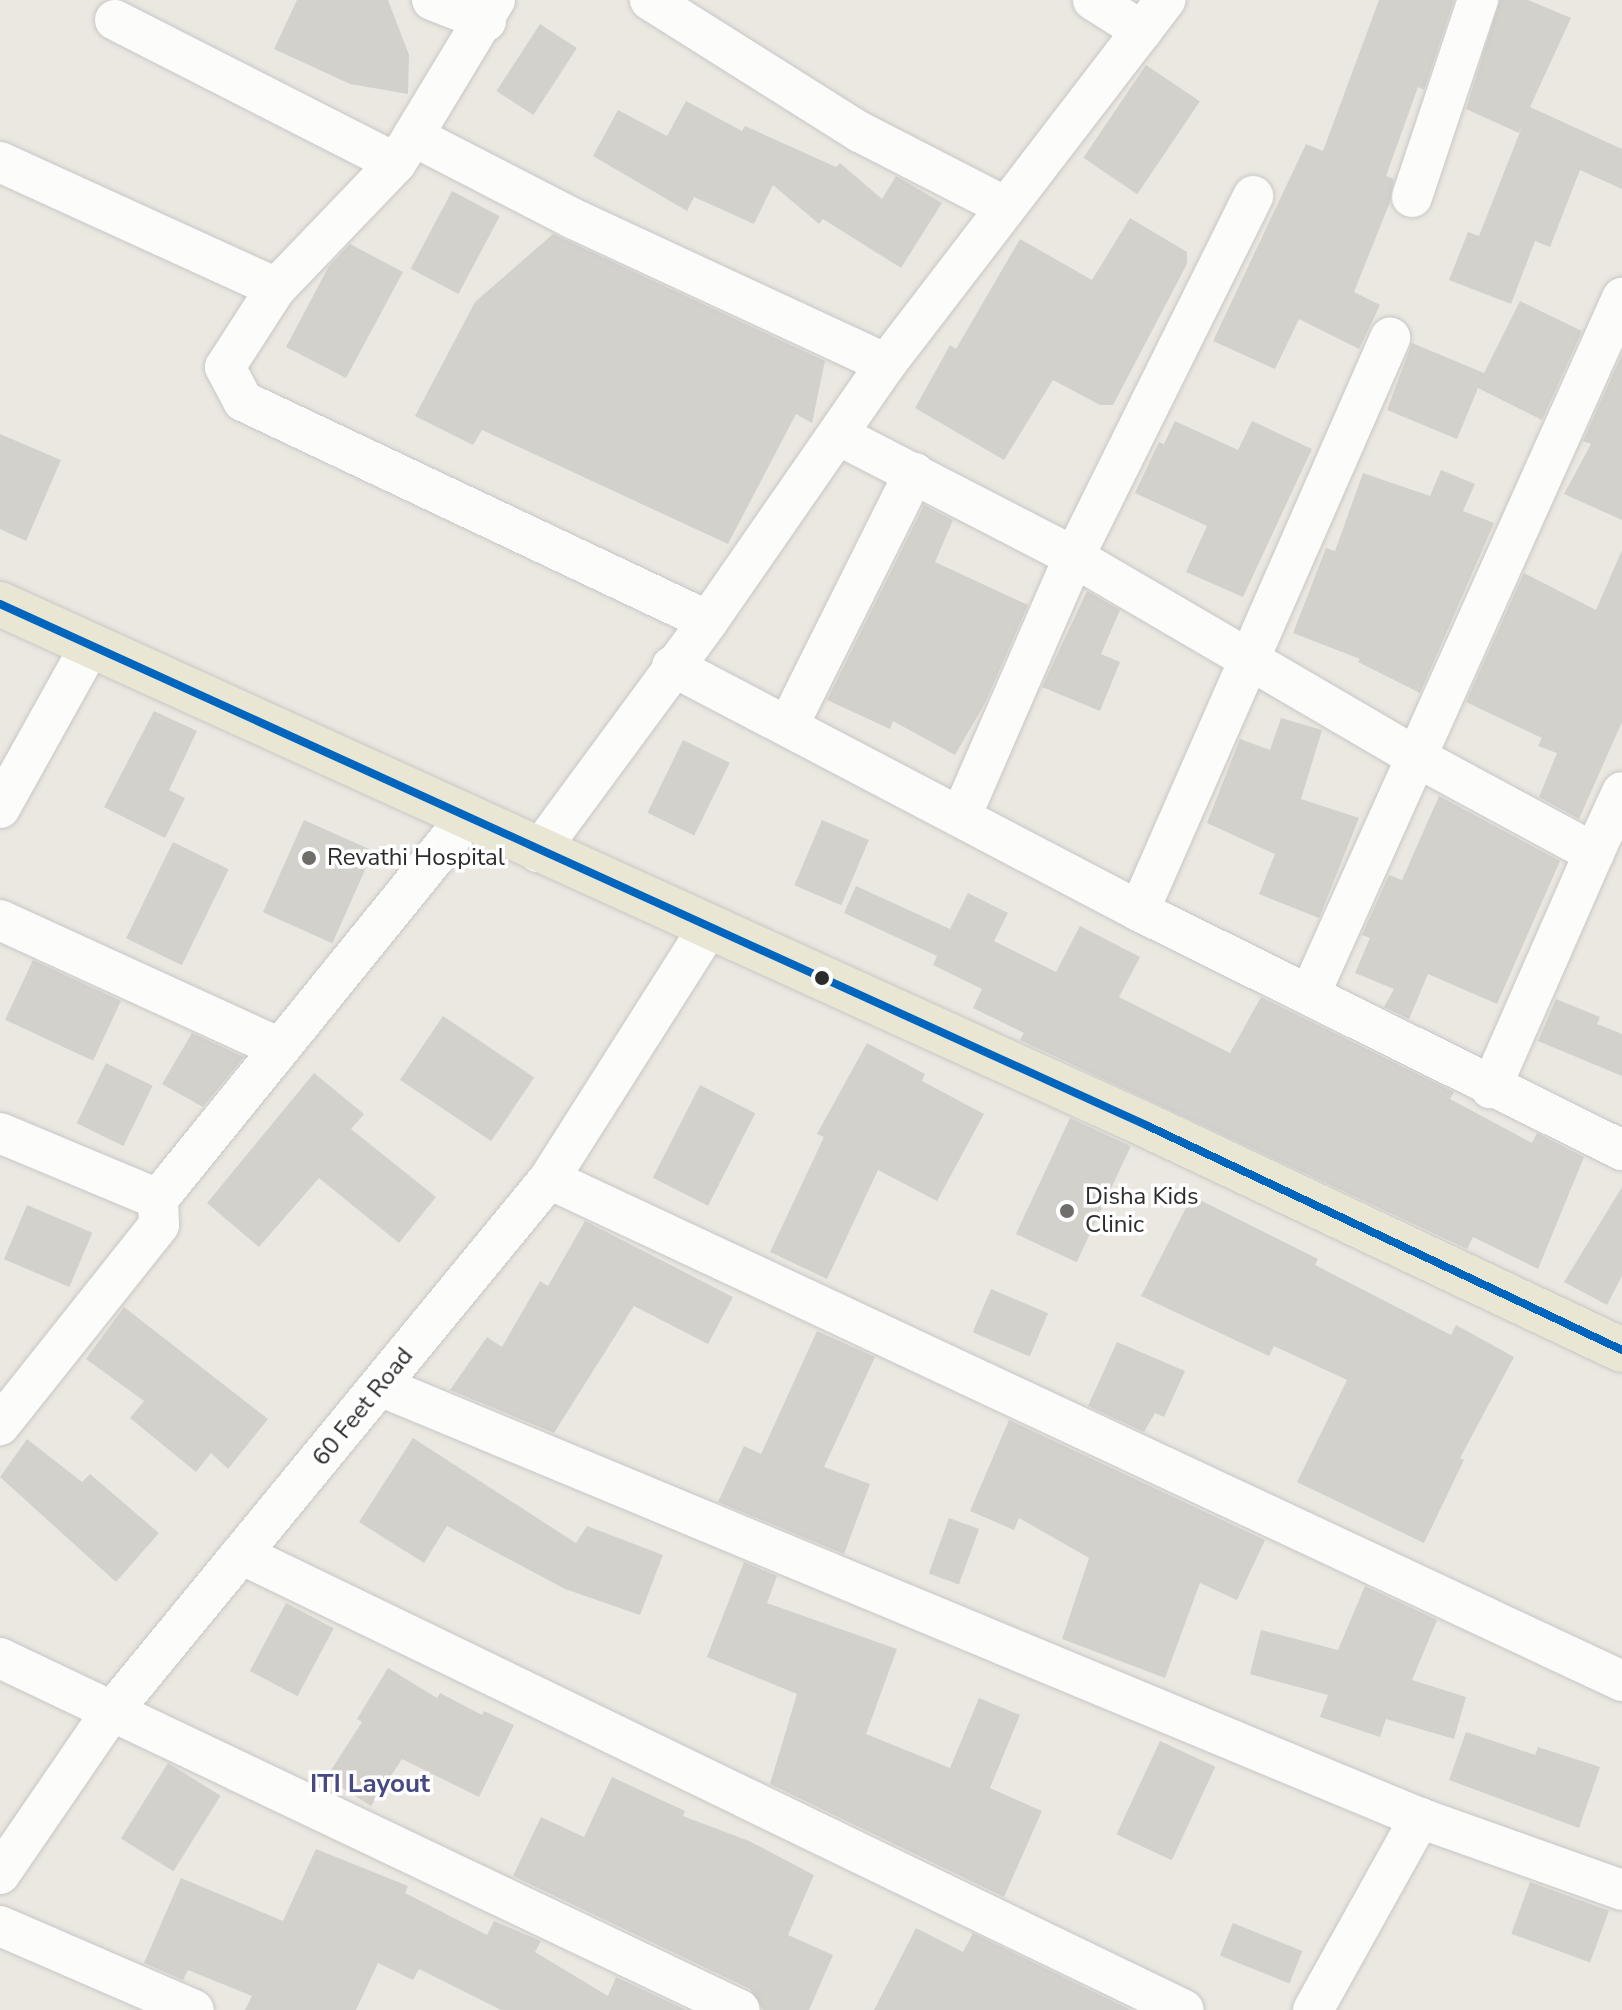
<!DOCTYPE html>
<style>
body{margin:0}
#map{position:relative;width:1622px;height:2010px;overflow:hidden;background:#ebe8e1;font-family:"Nunito Sans",sans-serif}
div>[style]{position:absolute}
.building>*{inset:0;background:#d3d1cc;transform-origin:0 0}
.roads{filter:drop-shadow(0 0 2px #c8c7c7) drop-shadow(0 0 2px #c8c7c7)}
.minor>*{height:40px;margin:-20px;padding:0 20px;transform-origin:20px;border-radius:20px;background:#fcfcfa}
.major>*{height:44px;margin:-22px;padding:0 22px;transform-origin:22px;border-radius:22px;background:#e9e6d3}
.bus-1>*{height:8px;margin:-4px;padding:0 4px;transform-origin:4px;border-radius:4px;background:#0065bd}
.dots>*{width:22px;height:22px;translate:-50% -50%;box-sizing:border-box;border:4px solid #fff;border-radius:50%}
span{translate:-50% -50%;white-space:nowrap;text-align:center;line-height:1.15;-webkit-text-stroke:7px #fff;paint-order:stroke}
.poi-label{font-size:24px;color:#2c2c2c}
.left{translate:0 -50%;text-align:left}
.street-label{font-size:24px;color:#2c2c2c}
.neighbourhood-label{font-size:26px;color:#474982;font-weight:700}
</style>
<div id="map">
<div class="building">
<i style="clip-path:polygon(297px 0,388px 0,409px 55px,408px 94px,350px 84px,274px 49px)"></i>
<i style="clip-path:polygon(1379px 0,1454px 0,1424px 90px,1418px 87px,1386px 176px,1394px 179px,1390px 202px,1354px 292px,1380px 305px,1359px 349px,1299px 319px,1275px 369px,1213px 341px,1306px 144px,1323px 151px)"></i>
<i style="clip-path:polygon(1500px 0,1528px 0,1571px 18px,1530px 107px,1622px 149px,1622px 189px,1580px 170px,1550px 247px,1535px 241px,1511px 304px,1449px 280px,1468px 232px,1479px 236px,1525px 119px,1519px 133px,1466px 109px)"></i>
<i style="left:540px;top:24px;width:44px;height:80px;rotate:33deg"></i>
<i style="left:1146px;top:65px;width:65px;height:112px;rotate:34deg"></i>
<i style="clip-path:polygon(686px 101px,742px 131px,745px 126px,836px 167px,840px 163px,882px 199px,896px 176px,942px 203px,901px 268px,823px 219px,819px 224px,773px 185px,754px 224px,694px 197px,687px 211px,593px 156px,618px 110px,667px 136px)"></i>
<i style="left:452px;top:191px;width:54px;height:88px;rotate:28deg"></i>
<i style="clip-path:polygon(1130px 218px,1187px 252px,1187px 264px,1113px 405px,1100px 405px,1053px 380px,1004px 460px,915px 408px,950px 345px,956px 349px,1020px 239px,1092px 280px)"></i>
<i style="clip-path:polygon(553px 234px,825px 361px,812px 423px,796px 414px,728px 544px,482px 430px,473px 445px,415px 416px,475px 302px)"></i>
<i style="clip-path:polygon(350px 244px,403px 272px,346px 378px,286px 347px,329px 266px)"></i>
<i style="clip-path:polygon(1520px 301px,1582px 331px,1542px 420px,1478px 388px,1457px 439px,1387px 410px,1412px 343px,1484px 373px)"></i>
<i style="clip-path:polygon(1622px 354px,1622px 520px,1564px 494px,1591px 444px,1583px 441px)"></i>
<i style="clip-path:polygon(1175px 421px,1238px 450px,1252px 421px,1312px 449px,1243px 597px,1186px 572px,1207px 526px,1135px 493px,1159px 442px,1164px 444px)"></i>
<i style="clip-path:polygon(0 434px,61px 460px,26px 541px,0 529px)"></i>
<i style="clip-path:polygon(1441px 470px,1475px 484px,1463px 511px,1494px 523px,1420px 693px,1358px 662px,1360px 659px,1293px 633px,1326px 548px,1335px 551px,1363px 473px,1430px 496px)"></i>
<i style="clip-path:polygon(924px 505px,953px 520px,935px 562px,1028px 605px,985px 703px,955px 755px,893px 721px,890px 729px,827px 700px)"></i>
<i style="clip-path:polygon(1622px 550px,1622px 722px,1579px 819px,1539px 797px,1557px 753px,1538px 746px,1542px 738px,1466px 702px,1524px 573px,1596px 610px)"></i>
<i style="clip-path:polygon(1087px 591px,1120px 610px,1101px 654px,1120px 662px,1100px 711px,1042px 687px)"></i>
<i style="clip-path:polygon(154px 711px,197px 731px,169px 790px,185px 798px,165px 838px,104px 807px)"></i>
<i style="clip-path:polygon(1281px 718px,1322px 730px,1301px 799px,1359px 818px,1319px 918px,1259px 894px,1275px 854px,1207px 823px,1240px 739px,1270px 750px)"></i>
<i style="left:683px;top:740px;width:52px;height:81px;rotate:26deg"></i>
<i style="clip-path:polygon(1439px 796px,1560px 861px,1497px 1004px,1428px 974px,1409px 1019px,1384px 1007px,1394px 989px,1355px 973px,1370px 938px,1362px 935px,1389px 875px,1402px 880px)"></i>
<i style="left:304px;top:820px;width:76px;height:101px;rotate:24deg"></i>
<i style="left:822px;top:820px;width:51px;height:71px;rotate:23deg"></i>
<i style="left:173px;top:842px;width:62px;height:107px;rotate:26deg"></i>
<i style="clip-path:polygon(856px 886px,950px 929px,968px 893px,1008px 913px,994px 941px,1056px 972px,1080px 926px,1140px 957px,1119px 997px,1230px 1053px,1261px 997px,1454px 1092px,1450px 1099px,1532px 1143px,1537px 1133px,1584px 1157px,1538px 1269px,1473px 1237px,1467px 1249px,1020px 1040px,1024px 1033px,973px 1008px,982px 989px,933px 965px,937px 956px,844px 913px)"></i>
<i style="left:33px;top:960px;width:97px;height:66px;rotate:25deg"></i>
<i style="clip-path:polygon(1556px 999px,1600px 1017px,1597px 1024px,1622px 1034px,1622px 1076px,1538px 1041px)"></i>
<i style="left:443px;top:1016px;width:110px;height:77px;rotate:34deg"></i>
<i style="clip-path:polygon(192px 1033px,244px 1057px,203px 1107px,162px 1084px)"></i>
<i style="clip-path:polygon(867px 1043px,925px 1074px,922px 1081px,984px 1114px,937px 1201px,878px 1170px,827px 1279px,770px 1252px,824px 1137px,817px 1134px)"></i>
<i style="left:106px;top:1063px;width:52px;height:67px;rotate:26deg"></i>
<i style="clip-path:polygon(314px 1073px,364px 1114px,351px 1129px,436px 1197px,399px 1243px,319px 1178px,259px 1247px,207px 1203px)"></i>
<i style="left:700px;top:1085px;width:62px;height:104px;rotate:27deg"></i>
<i style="left:1070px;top:1118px;width:67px;height:128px;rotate:25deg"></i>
<i style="clip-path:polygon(1622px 1187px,1622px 1276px,1607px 1305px,1564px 1282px)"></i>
<i style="clip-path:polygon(1192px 1196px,1318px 1259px,1315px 1265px,1451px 1335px,1456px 1325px,1514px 1357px,1460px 1458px,1464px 1460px,1424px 1543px,1297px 1482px,1347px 1380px,1274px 1346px,1269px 1356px,1141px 1296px)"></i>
<i style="left:27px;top:1205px;width:71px;height:59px;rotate:23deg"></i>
<i style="clip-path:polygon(585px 1221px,733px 1297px,708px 1344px,634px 1306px,554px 1433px,450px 1390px,487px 1337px,502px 1347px,540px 1281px,548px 1286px)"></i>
<i style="left:991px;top:1289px;width:62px;height:47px;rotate:23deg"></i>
<i style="clip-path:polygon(124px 1307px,268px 1419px,228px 1469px,211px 1453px,196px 1472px,130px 1418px,144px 1401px,86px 1359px)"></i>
<i style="clip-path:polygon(817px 1331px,875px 1357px,824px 1467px,870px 1484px,844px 1554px,718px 1502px,744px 1446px,761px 1454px)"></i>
<i style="clip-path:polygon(1117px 1342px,1185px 1371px,1164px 1417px,1155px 1413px,1144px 1432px,1088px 1406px)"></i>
<i style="clip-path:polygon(1009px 1420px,1265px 1540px,1237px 1600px,1200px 1583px,1165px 1678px,1062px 1639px,1089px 1558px,1019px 1518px,1014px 1530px,970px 1511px)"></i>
<i style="clip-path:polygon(413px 1438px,576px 1543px,587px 1526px,663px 1555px,640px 1615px,565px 1589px,447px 1526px,424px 1563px,359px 1522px)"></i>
<i style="clip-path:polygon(27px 1439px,82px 1482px,90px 1474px,159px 1533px,116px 1582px,0 1477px)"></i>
<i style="left:949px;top:1518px;width:32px;height:59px;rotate:20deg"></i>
<i style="clip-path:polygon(744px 1562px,777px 1576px,767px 1603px,897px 1649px,866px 1734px,950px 1768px,979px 1698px,1020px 1715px,990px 1788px,1042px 1811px,1004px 1897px,770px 1784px,797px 1694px,707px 1657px)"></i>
<i style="clip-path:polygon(1365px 1586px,1437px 1620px,1412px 1680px,1466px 1697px,1454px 1739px,1386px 1719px,1380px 1737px,1320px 1717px,1328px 1695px,1250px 1674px,1261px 1630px,1338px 1650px)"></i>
<i style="left:286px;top:1603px;width:54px;height:77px;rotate:28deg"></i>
<i style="clip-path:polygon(388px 1668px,437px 1698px,440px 1693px,482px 1715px,484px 1711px,514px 1725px,479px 1797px,402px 1759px,371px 1806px,326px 1778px,362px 1722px,357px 1719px)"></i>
<i style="clip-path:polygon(1466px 1732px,1535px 1755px,1538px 1747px,1600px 1767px,1579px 1828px,1449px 1780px)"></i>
<i style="left:1160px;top:1741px;width:61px;height:103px;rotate:25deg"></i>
<i style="left:168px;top:1763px;width:62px;height:89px;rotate:32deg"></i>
<i style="clip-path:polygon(612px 1777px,685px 1811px,683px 1816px,749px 1841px,814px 1875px,788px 1935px,833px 1955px,809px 2010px,763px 2010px,750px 1989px,513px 1876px,541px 1817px,584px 1837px)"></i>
<i style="clip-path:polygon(316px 1849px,408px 1886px,405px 1893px,487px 1935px,494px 1921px,541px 1941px,535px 1952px,608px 1996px,616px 1977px,686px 2010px,501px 2010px,419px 1969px,413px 1980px,378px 1963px,356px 2010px,245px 2010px,252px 1996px,188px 1970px,183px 1980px,144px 1963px,181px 1878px,283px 1921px)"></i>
<i style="left:1530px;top:1882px;width:84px;height:55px;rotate:20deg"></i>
<i style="left:1233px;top:1923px;width:75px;height:35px;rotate:22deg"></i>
<i style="clip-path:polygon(916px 1928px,963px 1952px,973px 1933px,1131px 2010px,874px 2010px)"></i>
</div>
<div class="roads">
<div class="minor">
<i style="left:432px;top:0;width:58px;rotate:21.3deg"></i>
<i style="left:495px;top:0;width:159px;rotate:121.1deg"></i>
<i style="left:413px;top:136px;width:179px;rotate:27.3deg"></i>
<i style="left:572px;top:218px;width:346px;rotate:24.9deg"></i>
<i style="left:650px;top:0;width:248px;rotate:32.2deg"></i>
<i style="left:860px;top:132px;width:162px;rotate:27.2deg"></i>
<i style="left:1093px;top:0;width:58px;rotate:32.3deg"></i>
<i style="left:115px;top:20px;width:315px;rotate:27deg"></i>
<i style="left:413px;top:136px;width:32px;rotate:122deg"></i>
<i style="left:396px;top:163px;width:173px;rotate:133.8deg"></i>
<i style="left:276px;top:288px;width:94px;rotate:122.8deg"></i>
<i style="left:225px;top:367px;width:38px;rotate:62deg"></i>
<i style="left:243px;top:401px;width:514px;rotate:25.32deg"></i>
<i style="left:0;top:162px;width:303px;rotate:24.5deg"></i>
<i style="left:1412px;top:197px;width:208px;rotate:-71.5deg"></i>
<i style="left:840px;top:436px;width:263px;rotate:27.3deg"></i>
<i style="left:1074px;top:557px;width:401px;rotate:30.3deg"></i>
<i style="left:1420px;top:759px;width:198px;rotate:28.4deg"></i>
<i style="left:1594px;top:853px;width:257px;rotate:113.7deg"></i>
<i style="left:672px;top:666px;width:527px;rotate:27.68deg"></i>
<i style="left:1139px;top:911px;width:539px;rotate:26.33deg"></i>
<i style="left:788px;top:726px;width:283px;rotate:-63.5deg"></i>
<i style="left:0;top:808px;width:185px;rotate:-60.9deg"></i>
<i style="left:962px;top:814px;width:280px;rotate:-66.5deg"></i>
<i style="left:1074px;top:557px;width:403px;rotate:-63.6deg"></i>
<i style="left:538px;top:852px;width:287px;rotate:-53.6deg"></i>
<i style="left:708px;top:621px;width:313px;rotate:-55.3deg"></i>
<i style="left:886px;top:364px;width:459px;rotate:-52.5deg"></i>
<i style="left:1594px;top:853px;width:67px;rotate:-65.3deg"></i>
<i style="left:1139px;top:911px;width:626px;rotate:-66.34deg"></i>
<i style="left:0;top:920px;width:306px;rotate:24.6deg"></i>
<i style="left:1310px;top:994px;width:763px;rotate:-65.85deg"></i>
<i style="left:0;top:1133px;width:171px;rotate:22.7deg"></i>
<i style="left:158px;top:1199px;width:26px;rotate:88deg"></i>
<i style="left:159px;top:1225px;width:256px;rotate:128.5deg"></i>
<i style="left:549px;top:1179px;width:1185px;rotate:25.07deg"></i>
<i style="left:158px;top:1199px;width:488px;rotate:-51deg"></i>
<i style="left:380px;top:1386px;width:1126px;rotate:22.56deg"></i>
<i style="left:1420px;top:1818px;width:214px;rotate:19.6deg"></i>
<i style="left:241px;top:1554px;width:1047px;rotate:25.81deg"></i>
<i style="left:0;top:1658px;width:819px;rotate:25.44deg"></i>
<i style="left:0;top:1874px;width:193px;rotate:-55.6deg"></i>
<i style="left:109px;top:1715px;width:693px;rotate:-50.62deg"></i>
<i style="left:549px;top:1179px;width:297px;rotate:-57.6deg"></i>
<i style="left:0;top:1926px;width:211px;rotate:23.4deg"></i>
<i style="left:1313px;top:2010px;width:220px;rotate:-60.9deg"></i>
</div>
<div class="major">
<i style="left:0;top:604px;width:1261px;rotate:24.45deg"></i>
<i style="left:1148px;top:1126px;width:524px;rotate:25.29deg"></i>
</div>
</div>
<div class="bus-1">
<i style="left:0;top:604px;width:1261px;rotate:24.45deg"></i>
<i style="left:1148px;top:1126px;width:524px;rotate:25.29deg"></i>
</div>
<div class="dots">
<i style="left:309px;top:858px;background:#6f6e6b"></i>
<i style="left:822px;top:978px;background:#2c2c2c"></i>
<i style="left:1067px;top:1211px;background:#6f6e6b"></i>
</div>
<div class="poi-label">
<span class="left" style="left:327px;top:858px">Revathi Hospital</span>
<span class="left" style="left:1085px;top:1211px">Disha Kids<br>Clinic</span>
</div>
<div class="street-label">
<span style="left:363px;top:1407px;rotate:-51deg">60 Feet Road</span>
</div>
<div class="neighbourhood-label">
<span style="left:370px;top:1784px">ITI Layout</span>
</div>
</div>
